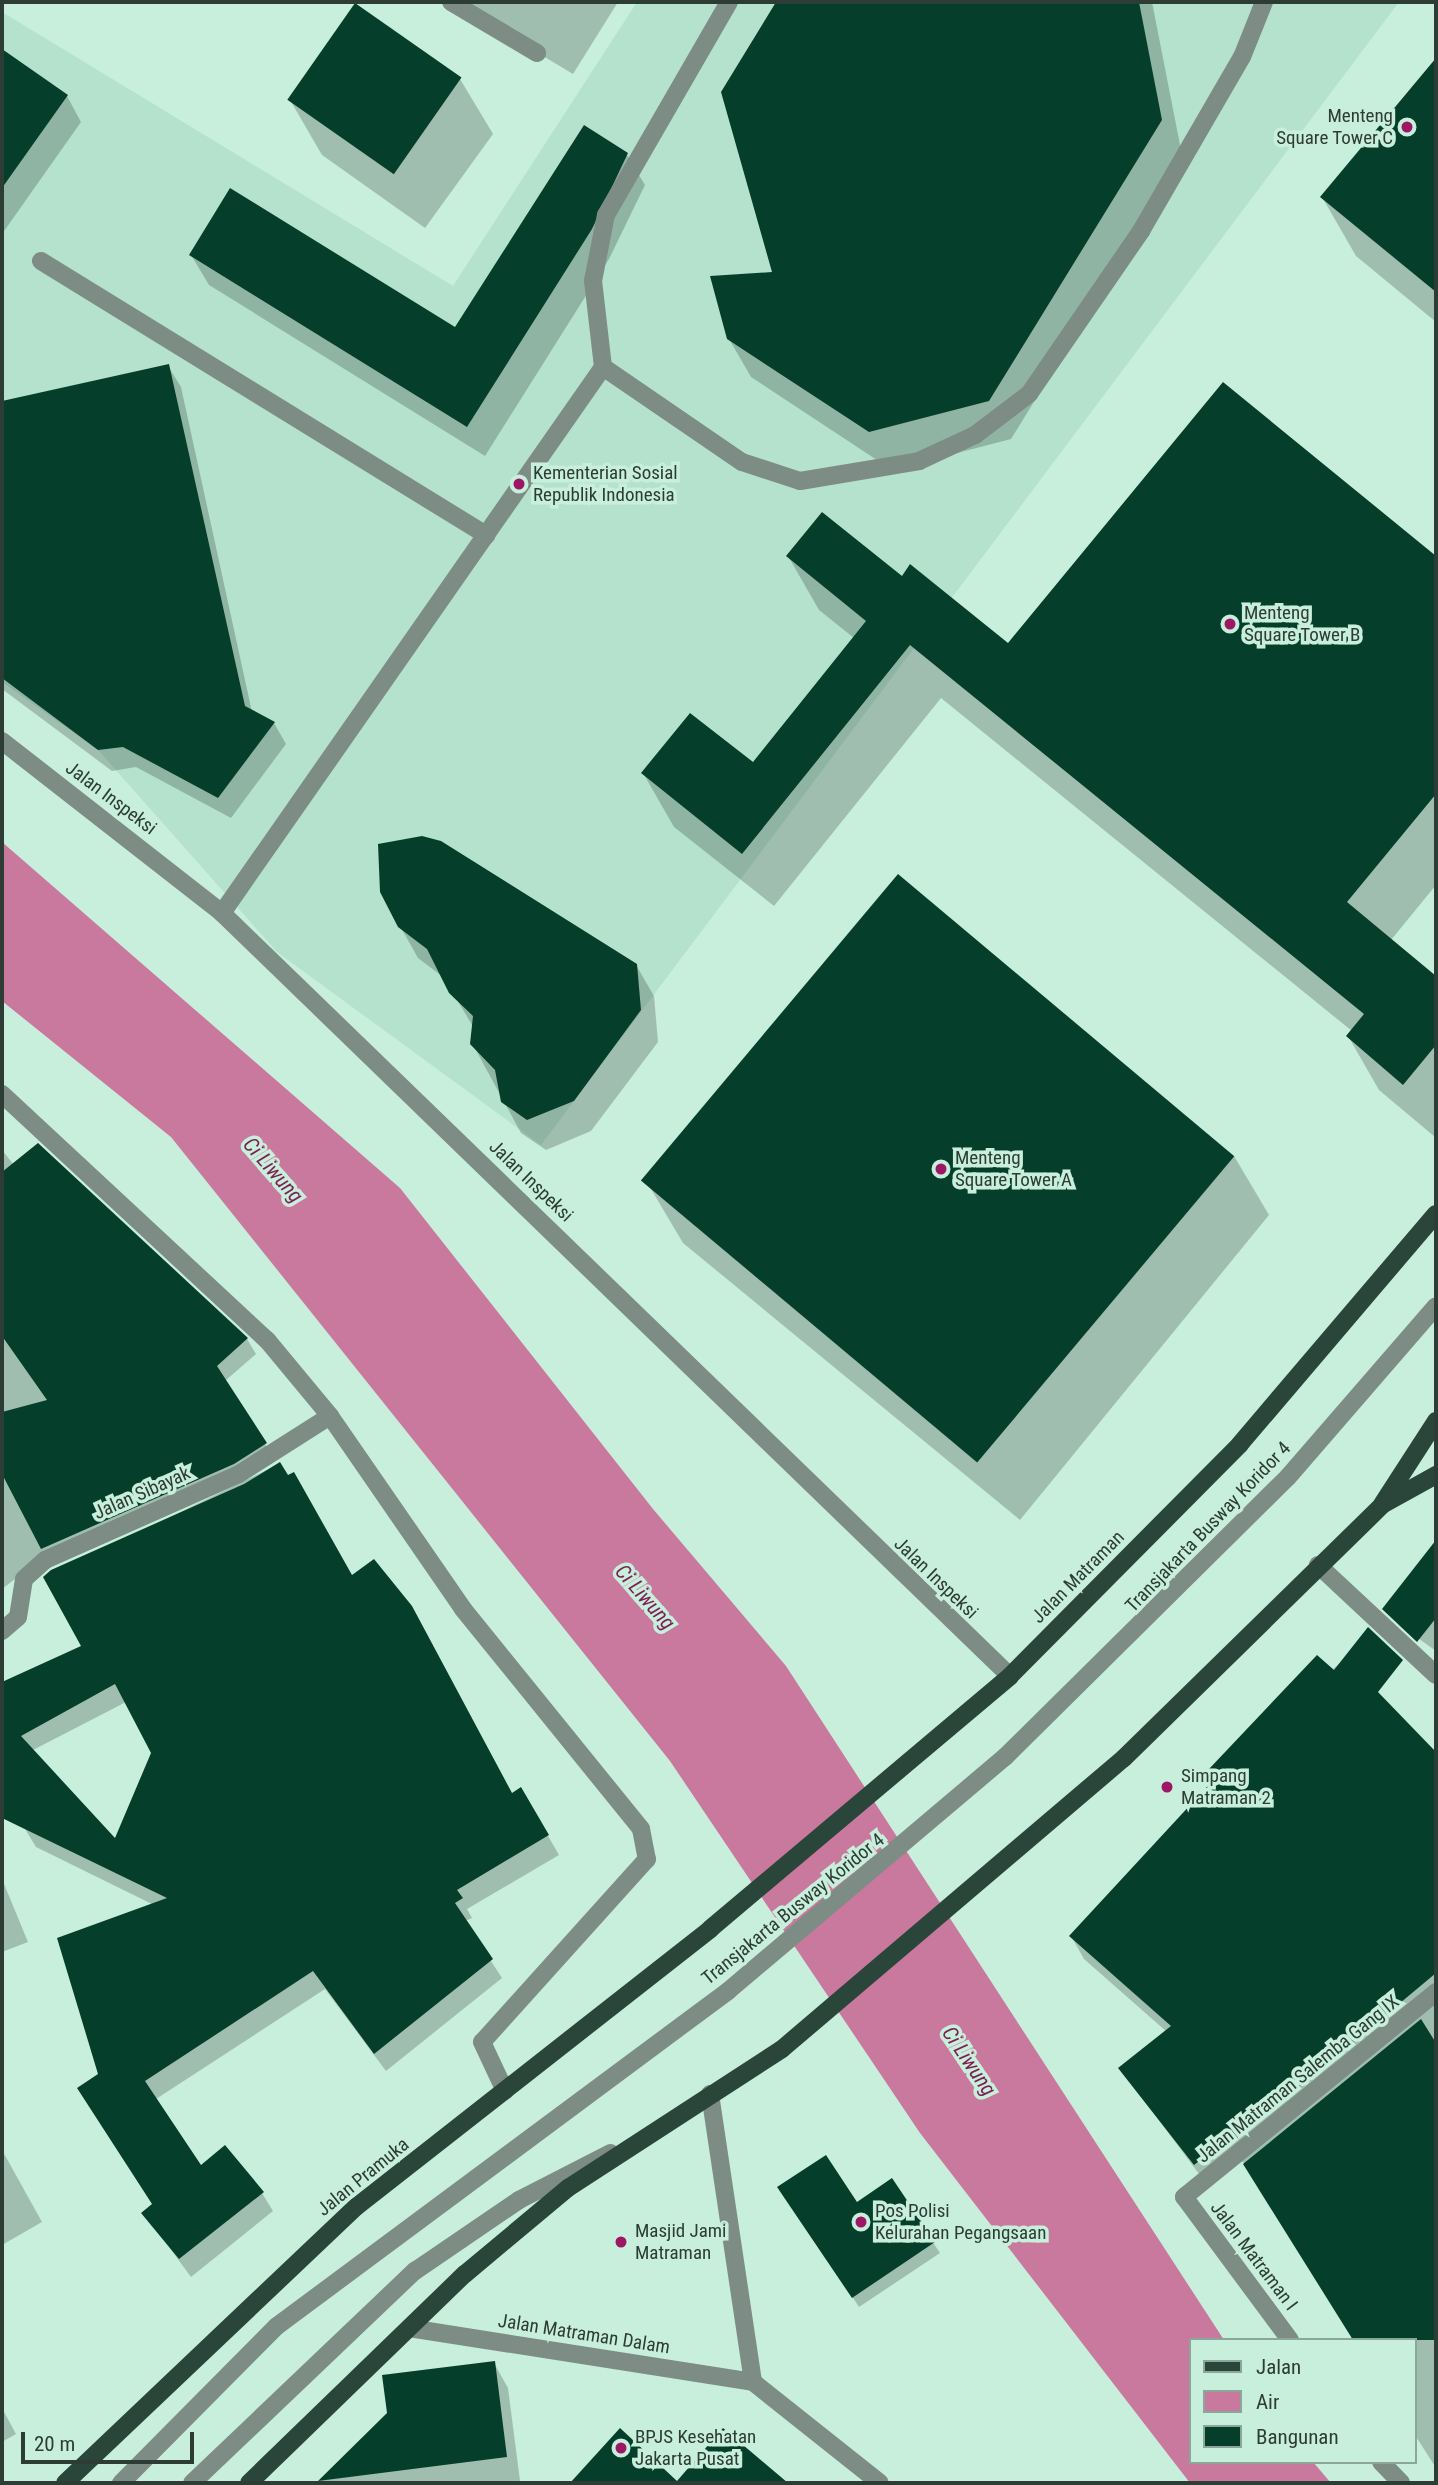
<!DOCTYPE html>
<style>
body{margin:0}
#map{position:relative;width:1438px;height:2485px;overflow:hidden;background:#c8eedc;font-family:"Roboto Condensed",sans-serif}
div>[style]{position:absolute}
.built>*{inset:0;background:#b4e2cd}
.water>*{inset:0;background:#c9799e}
.shadow>*{inset:0;background:#0003}
.building>*{inset:0;background:#053f2c;transform-origin:0 0}
.minor>*{height:18px;margin:-9px;padding:0 9px;transform-origin:9px;border-radius:9px;background:#7d8c85}
.major>*{height:18px;margin:-9px;padding:0 9px;transform-origin:9px;border-radius:9px;background:#2a463a}
.dots>*{width:19px;height:19px;translate:-50% -50%;box-sizing:border-box;border:4px solid #c8eedc;border-radius:50%}
span{translate:-50% -50%;white-space:nowrap;text-align:center;line-height:1.15;-webkit-text-stroke:7px #c8eedc;paint-order:stroke}
.poi-label{font-size:19px;color:#2d3c35}
.right{translate:-100% -50%;text-align:right}
.left{translate:0 -50%;text-align:left}
.street-label{font-size:19px;color:#2d3c35}
.water-label{font-size:21px;color:#7d1e52;font-style:italic}
.frame{position:absolute;inset:0;border:4px solid #2d3c35;pointer-events:none}
.legend{position:absolute;left:1189px;top:2338px;width:228px;height:126px;box-sizing:border-box;background:#c8eedc;border:2px solid #8aa799;margin:0;padding:9px 12px;list-style:none;font-size:21px;color:#2d3c35}
.legend li{display:flex;align-items:center;gap:14px;height:35px}
.legend b{width:35px;border:2px solid #8aa799}
.scale{position:absolute;left:21px;top:2432px;width:173px;height:32px;box-sizing:border-box;border:4px solid #2d3c35;border-top:0;padding-left:9px;font-size:21px;line-height:24px;white-space:nowrap;color:#2d3c35;-webkit-text-stroke:5px #c8eedc;paint-order:stroke}
</style>
<div id="map">
<div class="built">
<i style="clip-path:polygon(637px 2px,1399px 2px,541px 1145px,277px 952px,98px 750px,2px 682px,2px 12px,453px 286px)"></i>
</div>
<div class="water">
<i style="clip-path:polygon(2px 842px,400px 1188px,653px 1509px,786px 1666px,1224px 2340px,1191px 2340px,1191px 2462px,1313px 2462px,1331px 2483px,1190px 2483px,920px 2133px,670px 1761px,171px 1137px,2px 1001px)"></i>
</div>
<div class="shadow">
<i style="clip-path:polygon(453px 2px,618px 2px,573px 74px)"></i>
<i style="clip-path:polygon(778px 2px,1152px 2px,1183px 160px,1011px 439px,892px 470px,751px 377px,729px 339px,774px 273px,723px 92px)"></i>
<i style="clip-path:polygon(2px 51px,67px 96px,81px 122px,2px 234px)"></i>
<i style="clip-path:polygon(1436px 60px,1436px 322px,1356px 256px,1322px 197px)"></i>
<i style="clip-path:polygon(460px 79px,493px 134px,425px 228px,322px 155px,290px 100px)"></i>
<i style="clip-path:polygon(627px 155px,645px 185px,609px 259px,485px 456px,209px 285px,191px 255px,456px 330px)"></i>
<i style="clip-path:polygon(168px 366px,181px 387px,252px 712px,274px 723px,286px 744px,231px 818px,136px 767px,112px 771px,2px 689px,2px 403px)"></i>
<i style="clip-path:polygon(1223px 384px,1436px 558px,1436px 885px,1391px 940px,1436px 978px,1435px 1137px,1379px 1090px,1348px 1036px,1352px 1031px,941px 698px,774px 906px,674px 827px,643px 773px,753px 765px,854px 638px,819px 610px,788px 556px,902px 578px,1008px 645px)"></i>
<i style="clip-path:polygon(400px 926px,636px 965px,654px 996px,658px 1042px,591px 1131px,546px 1150px,521px 1133px,472px 1043px,474px 1028px,443px 977px,418px 958px)"></i>
<i style="clip-path:polygon(38px 1145px,247px 1339px,256px 1354px,225px 1381px,274px 1458px,37px 1562px,2px 1589px,2px 1274px,19px 1262px,2px 1240px,2px 1150px,14px 1165px)"></i>
<i style="clip-path:polygon(1234px 1156px,1269px 1215px,1020px 1520px,683px 1243px,648px 1184px)"></i>
<i style="clip-path:polygon(279px 1464px,351px 1577px,512px 1795px,521px 1789px,559px 1855px,467px 1909px,472px 1918px,465px 1921px,502px 1978px,386px 2071px,325px 1989px,156px 2099px,200px 2168px,262px 2193px,273px 2211px,191px 2277px,144px 2213px,153px 2205px,100px 2075px,154px 1905px,36px 1847px,25px 1829px,116px 1841px,228px 1744px,126px 1702px,2px 1766px,2px 1684px,84px 1647px,45px 1578px)"></i>
<i style="clip-path:polygon(1423px 1559px,1436px 1570px,1436px 1651px,1401px 1626px)"></i>
<i style="clip-path:polygon(1344px 1660px,1436px 1754px,1436px 2468px,1415px 2435px,1415px 2340px,1241px 2160px,1208px 2186px,1120px 2068px,1167px 2032px,1084px 1959px,1071px 1936px,1217px 1779px,1211px 1769px)"></i>
<i style="clip-path:polygon(2px 1879px,28px 1942px,2px 1952px)"></i>
<i style="clip-path:polygon(2px 2150px,42px 2222px,2px 2245px)"></i>
<i style="clip-path:polygon(892px 2181px,940px 2253px,859px 2307px,786px 2197px,856px 2204px)"></i>
<i style="clip-path:polygon(494px 2363px,508px 2388px,520px 2481px,317px 2483px,389px 2413px)"></i>
<i style="clip-path:polygon(2px 2408px,16px 2434px,2px 2442px)"></i>
<i style="clip-path:polygon(724px 2430px,770px 2470px,778px 2483px,678px 2483px)"></i>
<i style="clip-path:polygon(620px 2431px,677px 2483px,572px 2483px)"></i>
</div>
<div class="building">
<i style="clip-path:polygon(776px 2px,1139px 2px,1162px 120px,989px 401px,869px 432px,727px 339px,710px 276px,772px 272px,721px 92px)"></i>
<i style="left:355px;top:3px;width:130px;height:118px;rotate:35deg"></i>
<i style="clip-path:polygon(2px 49px,68px 95px,2px 188px)"></i>
<i style="clip-path:polygon(1436px 58px,1436px 292px,1320px 197px)"></i>
<i style="clip-path:polygon(584px 125px,628px 153px,592px 229px,467px 427px,189px 255px,230px 188px,455px 327px)"></i>
<i style="clip-path:polygon(169px 364px,245px 706px,275px 722px,218px 798px,123px 747px,98px 750px,2px 678px,2px 401px)"></i>
<i style="clip-path:polygon(1223px 382px,1436px 556px,1436px 794px,1347px 902px,1436px 976px,1436px 1045px,1403px 1085px,1346px 1036px,1364px 1014px,910px 645px,742px 854px,641px 773px,690px 713px,753px 762px,866px 621px,786px 556px,822px 512px,902px 576px,910px 564px,1008px 643px)"></i>
<i style="clip-path:polygon(422px 836px,441px 841px,637px 964px,641px 1010px,574px 1101px,527px 1120px,501px 1102px,495px 1070px,470px 1044px,473px 1016px,449px 993px,427px 949px,398px 927px,380px 892px,378px 844px)"></i>
<i style="left:898px;top:874px;width:439px;height:400px;rotate:40deg"></i>
<i style="clip-path:polygon(38px 1143px,248px 1338px,217px 1366px,267px 1443px,234px 1464px,41px 1549px,2px 1474px,2px 1412px,47px 1400px,2px 1336px,2px 1172px)"></i>
<i style="clip-path:polygon(evenodd,280px 1462px,288px 1475px,294px 1472px,352px 1575px,374px 1559px,412px 1606px,512px 1793px,521px 1787px,549px 1835px,457px 1890px,463px 1898px,455px 1903px,493px 1959px,374px 2054px,313px 1971px,145px 2081px,201px 2165px,225px 2145px,264px 2192px,179px 2259px,141px 2213px,152px 2204px,77px 2088px,98px 2074px,57px 1938px,167px 1898px,2px 1818px,2px 1682px,81px 1646px,43px 1577px,51px 1570px,244px 1484px,280px 1462px,115px 1684px,151px 1753px,115px 1838px,21px 1736px,115px 1684px)"></i>
<i style="clip-path:polygon(1436px 1540px,1436px 1618px,1417px 1642px,1382px 1609px)"></i>
<i style="clip-path:polygon(1368px 1627px,1403px 1660px,1378px 1692px,1436px 1752px,1436px 1973px,1230px 2145px,1227px 2139px,1194px 2165px,1118px 2068px,1171px 2026px,1069px 1936px,1217px 1776px,1209px 1769px,1317px 1655px,1334px 1670px)"></i>
<i style="clip-path:polygon(1421px 2019px,1436px 2043px,1436px 2340px,1353px 2340px,1243px 2164px)"></i>
<i style="clip-path:polygon(826px 2155px,857px 2202px,892px 2178px,935px 2242px,852px 2298px,777px 2187px)"></i>
<i style="clip-path:polygon(495px 2361px,507px 2457px,318px 2481px,387px 2413px,382px 2375px)"></i>
<i style="clip-path:polygon(620px 2428px,677px 2481px,723px 2428px,788px 2483px,570px 2483px)"></i>
</div>
<div class="minor">
<i style="left:451px;top:2px;width:100px;rotate:30.7deg"></i>
<i style="left:41px;top:261px;width:523px;rotate:31.62deg"></i>
<i style="left:603px;top:367px;width:168px;rotate:34.4deg"></i>
<i style="left:742px;top:462px;width:61px;rotate:18.1deg"></i>
<i style="left:800px;top:481px;width:121px;rotate:-9.5deg"></i>
<i style="left:919px;top:461px;width:62px;rotate:-24.9deg"></i>
<i style="left:975px;top:435px;width:68px;rotate:-37.2deg"></i>
<i style="left:1029px;top:394px;width:198px;rotate:-55.5deg"></i>
<i style="left:1141px;top:231px;width:201px;rotate:-59.9deg"></i>
<i style="left:1242px;top:57px;width:59px;rotate:-68.2deg"></i>
<i style="left:2px;top:741px;width:279px;rotate:38deg"></i>
<i style="left:222px;top:913px;width:1097px;rotate:44.08deg"></i>
<i style="left:222px;top:913px;width:666px;rotate:-55.09deg"></i>
<i style="left:603px;top:367px;width:87px;rotate:-96.6deg"></i>
<i style="left:593px;top:281px;width:67px;rotate:-78.9deg"></i>
<i style="left:606px;top:215px;width:246px;rotate:-60deg"></i>
<i style="left:2px;top:1094px;width:362px;rotate:42.9deg"></i>
<i style="left:267px;top:1340px;width:99px;rotate:50.3deg"></i>
<i style="left:330px;top:1416px;width:234px;rotate:55.4deg"></i>
<i style="left:463px;top:1609px;width:283px;rotate:51deg"></i>
<i style="left:641px;top:1829px;width:31px;rotate:79deg"></i>
<i style="left:647px;top:1859px;width:246px;rotate:132deg"></i>
<i style="left:482px;top:2042px;width:54px;rotate:64.9deg"></i>
<i style="left:1318px;top:1565px;width:161px;rotate:43deg"></i>
<i style="left:2px;top:1631px;width:21px;rotate:-41deg"></i>
<i style="left:18px;top:1617px;width:38px;rotate:-81deg"></i>
<i style="left:24px;top:1579px;width:28px;rotate:-42deg"></i>
<i style="left:45px;top:1560px;width:212px;rotate:-23.9deg"></i>
<i style="left:239px;top:1474px;width:108px;rotate:-32.5deg"></i>
<i style="left:710px;top:2094px;width:291px;rotate:81.5deg"></i>
<i style="left:409px;top:2328px;width:348px;rotate:8.9deg"></i>
<i style="left:753px;top:2382px;width:162px;rotate:38.5deg"></i>
<i style="left:1290px;top:2340px;width:178px;rotate:-126.5deg"></i>
<i style="left:1184px;top:2197px;width:325px;rotate:-39.1deg"></i>
<i style="left:1381px;top:2462px;width:29px;rotate:46deg"></i>
<i style="left:121px;top:2483px;width:221px;rotate:-45.2deg"></i>
<i style="left:277px;top:2326px;width:562px;rotate:-36.6deg"></i>
<i style="left:728px;top:1991px;width:363px;rotate:-40.2deg"></i>
<i style="left:1005px;top:1757px;width:398px;rotate:-44.7deg"></i>
<i style="left:1288px;top:1477px;width:226px;rotate:-49.1deg"></i>
<i style="left:192px;top:2483px;width:308px;rotate:-43.6deg"></i>
<i style="left:415px;top:2271px;width:126px;rotate:-34.3deg"></i>
<i style="left:519px;top:2200px;width:103px;rotate:-27.1deg"></i>
</div>
<div class="major">
<i style="left:1383px;top:1503px;width:98px;rotate:-57.1deg"></i>
<i style="left:65px;top:2483px;width:401px;rotate:-43.5deg"></i>
<i style="left:356px;top:2207px;width:450px;rotate:-38.1deg"></i>
<i style="left:710px;top:1929px;width:392px;rotate:-40.1deg"></i>
<i style="left:1010px;top:1676px;width:327px;rotate:-45.2deg"></i>
<i style="left:1240px;top:1444px;width:302px;rotate:-49.6deg"></i>
<i style="left:249px;top:2483px;width:301px;rotate:-44.1deg"></i>
<i style="left:465px;top:2274px;width:134px;rotate:-39.9deg"></i>
<i style="left:568px;top:2188px;width:255px;rotate:-33deg"></i>
<i style="left:782px;top:2049px;width:449px;rotate:-40.4deg"></i>
<i style="left:1124px;top:1758px;width:361px;rotate:-44.4deg"></i>
<i style="left:1382px;top:1505px;width:62px;rotate:-29.1deg"></i>
</div>
<div class="dots">
<i style="left:1407px;top:127px;background:#9e1766"></i>
<i style="left:519px;top:484px;background:#9e1766"></i>
<i style="left:1230px;top:624px;background:#9e1766"></i>
<i style="left:941px;top:1169px;background:#9e1766"></i>
<i style="left:1167px;top:1787px;background:#9e1766"></i>
<i style="left:861px;top:2222px;background:#9e1766"></i>
<i style="left:621px;top:2242px;background:#9e1766"></i>
<i style="left:621px;top:2448px;background:#9e1766"></i>
</div>
<div class="poi-label">
<span class="right" style="left:1393px;top:127px">Menteng<br>Square Tower C</span>
<span class="left" style="left:533px;top:484px">Kementerian Sosial<br>Republik Indonesia</span>
<span class="left" style="left:1244px;top:624px">Menteng<br>Square Tower B</span>
<span class="left" style="left:955px;top:1169px">Menteng<br>Square Tower A</span>
<span class="left" style="left:1181px;top:1787px">Simpang<br>Matraman 2</span>
<span class="left" style="left:875px;top:2222px">Pos Polisi<br>Kelurahan Pegangsaan</span>
<span class="left" style="left:635px;top:2242px">Masjid Jami<br>Matraman</span>
<span class="left" style="left:635px;top:2448px">BPJS Kesehatan<br>Jakarta Pusat</span>
</div>
<div class="street-label">
<span style="left:111px;top:798px;rotate:37deg">Jalan Inspeksi</span>
<span style="left:531px;top:1181px;rotate:44deg">Jalan Inspeksi</span>
<span style="left:142px;top:1493px;rotate:-24deg">Jalan Sibayak</span>
<span style="left:1208px;top:1527px;rotate:-46deg">Transjakarta Busway Koridor 4</span>
<span style="left:1078px;top:1577px;rotate:-45deg">Jalan Matraman</span>
<span style="left:936px;top:1578px;rotate:44deg">Jalan Inspeksi</span>
<span style="left:793px;top:1909px;rotate:-39deg">Transjakarta Busway Koridor 4</span>
<span style="left:1298px;top:2079px;rotate:-39deg">Jalan Matraman Salemba Gang IX</span>
<span style="left:363px;top:2177px;rotate:-39deg">Jalan Pramuka</span>
<span style="left:1254px;top:2256px;rotate:53deg">Jalan Matraman I</span>
<span style="left:584px;top:2334px;rotate:9deg">Jalan Matraman Dalam</span>
</div>
<div class="water-label">
<span style="left:273px;top:1170px;rotate:49deg">Ci Liwung</span>
<span style="left:645px;top:1597px;rotate:49deg">Ci Liwung</span>
<span style="left:969px;top:2061px;rotate:56deg">Ci Liwung</span>
</div>
<div class="frame"></div>
<ul class="legend">
<li><b style="height:9px;background:#2a463a"></b>Jalan</li>
<li><b style="height:19px;background:#c9799e"></b>Air</li>
<li><b style="height:19px;background:#053f2c"></b>Bangunan</li>
</ul>
<div class="scale">20 m</div>
</div>
